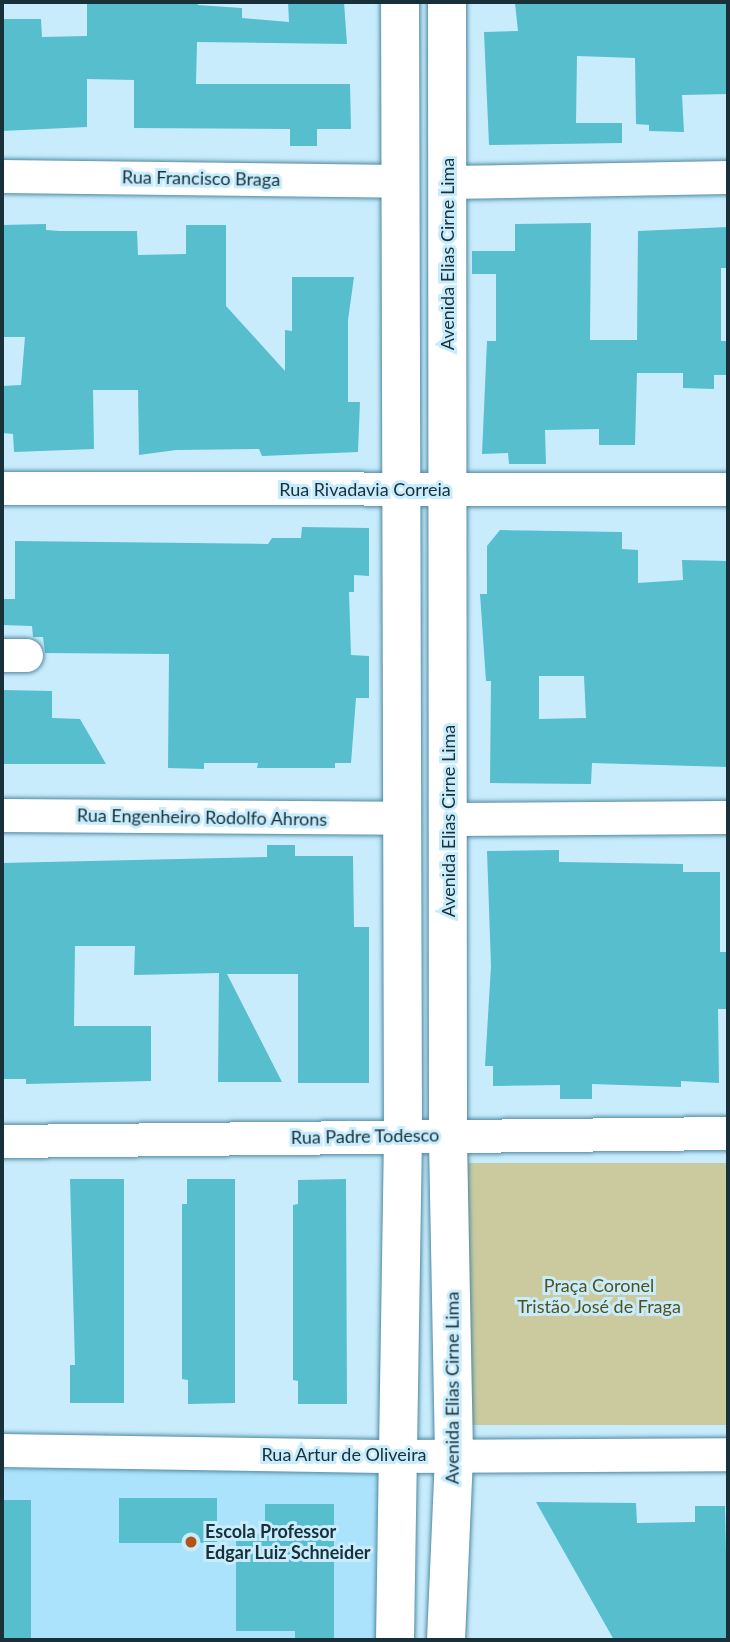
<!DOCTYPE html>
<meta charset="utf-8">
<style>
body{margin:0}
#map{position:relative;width:730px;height:1642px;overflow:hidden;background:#c8ecfc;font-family:Lato,sans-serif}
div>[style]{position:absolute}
.built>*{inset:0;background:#ace3fc;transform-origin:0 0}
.green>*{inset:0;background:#caca9e;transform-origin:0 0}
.building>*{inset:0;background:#56becd;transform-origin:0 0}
.roads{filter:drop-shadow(0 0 2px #4e89a2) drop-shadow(0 0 2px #4e89a2)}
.street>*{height:33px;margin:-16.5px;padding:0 16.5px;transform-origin:16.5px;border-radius:16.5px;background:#fff}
.secondary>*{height:38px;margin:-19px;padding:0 19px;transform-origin:19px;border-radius:19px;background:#fff}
.dots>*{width:19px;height:19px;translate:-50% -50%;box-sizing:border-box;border:4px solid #c8ecfc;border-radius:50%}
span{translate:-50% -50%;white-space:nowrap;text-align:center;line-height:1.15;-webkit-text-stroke:6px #c8ecfc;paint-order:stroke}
.street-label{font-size:18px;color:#17303a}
.park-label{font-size:18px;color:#535119}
.poi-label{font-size:18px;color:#17303a;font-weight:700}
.left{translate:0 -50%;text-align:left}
.frame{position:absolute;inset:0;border:4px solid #17303a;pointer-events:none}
</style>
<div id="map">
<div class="built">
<i style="left:380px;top:1441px;width:199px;height:378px;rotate:90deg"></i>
</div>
<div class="green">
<i style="left:728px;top:1163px;width:262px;height:260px;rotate:90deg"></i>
</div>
<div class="building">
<i style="clip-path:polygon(87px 2px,198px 2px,198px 5px,242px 8px,242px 18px,289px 22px,288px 2px,344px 2px,347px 44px,197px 42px,196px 84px,350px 84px,351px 129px,317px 129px,317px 146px,290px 146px,290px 129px,134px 128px,134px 80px,87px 79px,87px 127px,2px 131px,2px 19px,41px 19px,42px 37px,87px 36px)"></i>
<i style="clip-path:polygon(728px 2px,728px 94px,682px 95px,684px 132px,649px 131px,649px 125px,636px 124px,635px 58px,577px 56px,576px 123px,622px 123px,622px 143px,489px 145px,484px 32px,518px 31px,515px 3px)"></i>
<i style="clip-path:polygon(591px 223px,590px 340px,637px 340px,638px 231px,728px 227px,728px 268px,721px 268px,721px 341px,728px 341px,728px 375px,714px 375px,714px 389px,683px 388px,683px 373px,637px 373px,635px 445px,599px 445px,599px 429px,545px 430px,546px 464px,509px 464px,508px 453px,482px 454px,487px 341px,496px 341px,496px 274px,472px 274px,472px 251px,515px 251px,515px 224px)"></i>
<i style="clip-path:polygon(46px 224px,46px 230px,60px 231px,137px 231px,138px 255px,186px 254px,186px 225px,226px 225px,226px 306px,285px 371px,285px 330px,292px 331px,292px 277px,354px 277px,348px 320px,348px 402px,360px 402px,358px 452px,262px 456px,259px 449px,176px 450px,139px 455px,138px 390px,93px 390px,94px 449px,14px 452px,13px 434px,2px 433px,2px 386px,21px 385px,25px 337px,2px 337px,2px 225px)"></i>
<i style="clip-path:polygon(302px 527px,369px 528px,369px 576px,354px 575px,354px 592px,349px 592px,351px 655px,369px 656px,369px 698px,356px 698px,351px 763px,335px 763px,335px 768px,257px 768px,258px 763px,204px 763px,204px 769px,168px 768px,169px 654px,45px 653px,43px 637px,33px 637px,32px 626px,2px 625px,2px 599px,15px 599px,15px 541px,268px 544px,272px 538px,301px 538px)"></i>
<i style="clip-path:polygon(evenodd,500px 530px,622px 532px,622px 549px,638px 550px,638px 583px,683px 580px,682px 560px,728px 561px,728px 767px,592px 763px,591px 784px,490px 783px,491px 681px,486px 681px,480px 594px,487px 594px,487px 546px,500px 530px,539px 676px,584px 676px,586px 718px,539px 719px,539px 676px)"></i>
<i style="clip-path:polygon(2px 690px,52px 691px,52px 718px,80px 719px,106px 764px,2px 764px)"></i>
<i style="clip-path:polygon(267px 845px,295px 845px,295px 856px,353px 856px,354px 927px,369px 927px,369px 1083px,298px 1083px,298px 974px,227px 974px,282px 1082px,218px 1082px,219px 973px,134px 975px,135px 946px,75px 946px,74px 1026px,151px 1026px,151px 1081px,26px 1084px,26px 1079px,2px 1079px,2px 863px,267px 857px)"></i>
<i style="clip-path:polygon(559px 850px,559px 862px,683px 864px,683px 872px,720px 872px,720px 952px,728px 952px,728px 1009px,718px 1009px,719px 1083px,681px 1081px,681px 1087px,592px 1084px,592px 1099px,560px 1099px,560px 1085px,493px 1086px,493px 1066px,485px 1066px,491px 966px,487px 851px)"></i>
<i style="clip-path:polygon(70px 1179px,124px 1179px,124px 1403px,70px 1403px,70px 1365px,75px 1365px)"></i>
<i style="clip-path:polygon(187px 1179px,235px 1179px,235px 1403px,188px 1404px,188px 1380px,182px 1379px,182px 1204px,187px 1204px)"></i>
<i style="clip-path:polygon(346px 1179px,347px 1404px,298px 1404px,298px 1381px,293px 1380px,293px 1205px,298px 1204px,298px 1180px)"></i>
<i style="left:119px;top:1498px;width:98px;height:45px"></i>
<i style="left:2px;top:1500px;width:29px;height:140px"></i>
<i style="clip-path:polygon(536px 1502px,636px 1503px,637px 1523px,695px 1522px,695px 1506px,725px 1506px,728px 1640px,614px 1640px)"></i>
<i style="clip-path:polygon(265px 1504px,334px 1504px,334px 1640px,295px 1640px,295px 1631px,236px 1631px,236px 1534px,265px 1534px)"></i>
</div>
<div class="roads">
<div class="street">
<i style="left:2px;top:176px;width:399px;rotate:0.7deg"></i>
<i style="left:447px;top:182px;width:281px;rotate:-1deg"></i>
<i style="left:2px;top:488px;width:726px;rotate:0.08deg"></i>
<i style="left:2px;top:655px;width:24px"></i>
<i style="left:2px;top:815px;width:400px;rotate:0.4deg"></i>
<i style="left:448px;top:819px;width:280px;rotate:-0.4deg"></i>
<i style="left:2px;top:1141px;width:726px;rotate:-0.63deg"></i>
<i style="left:2px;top:1450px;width:396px;rotate:0.9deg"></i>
<i style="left:398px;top:1456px;width:330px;rotate:-0.3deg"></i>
</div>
<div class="secondary">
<i style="left:395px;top:1640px;width:505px;rotate:-89.09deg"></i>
<i style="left:403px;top:1135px;width:1133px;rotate:-90.15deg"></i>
<i style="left:446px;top:1640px;width:186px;rotate:-87.5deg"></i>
<i style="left:454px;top:1454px;width:319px;rotate:-91.1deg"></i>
<i style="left:448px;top:1135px;width:1133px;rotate:-90.05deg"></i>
</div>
</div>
<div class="dots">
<i style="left:191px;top:1542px;background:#b55314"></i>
</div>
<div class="street-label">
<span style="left:201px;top:178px;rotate:1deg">Rua Francisco Braga</span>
<span style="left:447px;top:254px;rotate:-90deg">Avenida Elias Cirne Lima</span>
<span style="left:365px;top:489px">Rua Rivadavia Correia</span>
<span style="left:202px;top:817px;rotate:1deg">Rua Engenheiro Rodolfo Ahrons</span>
<span style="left:448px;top:821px;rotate:-90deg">Avenida Elias Cirne Lima</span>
<span style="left:365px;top:1136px;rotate:-1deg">Rua Padre Todesco</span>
<span style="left:452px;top:1388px;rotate:-90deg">Avenida Elias Cirne Lima</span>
<span style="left:344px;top:1454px">Rua Artur de Oliveira</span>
</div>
<div class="park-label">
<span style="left:599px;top:1296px">Praça Coronel<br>Tristão José de Fraga</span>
</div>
<div class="poi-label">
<span class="left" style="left:205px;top:1542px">Escola Professor<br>Edgar Luiz Schneider</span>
</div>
<div class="frame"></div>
</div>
